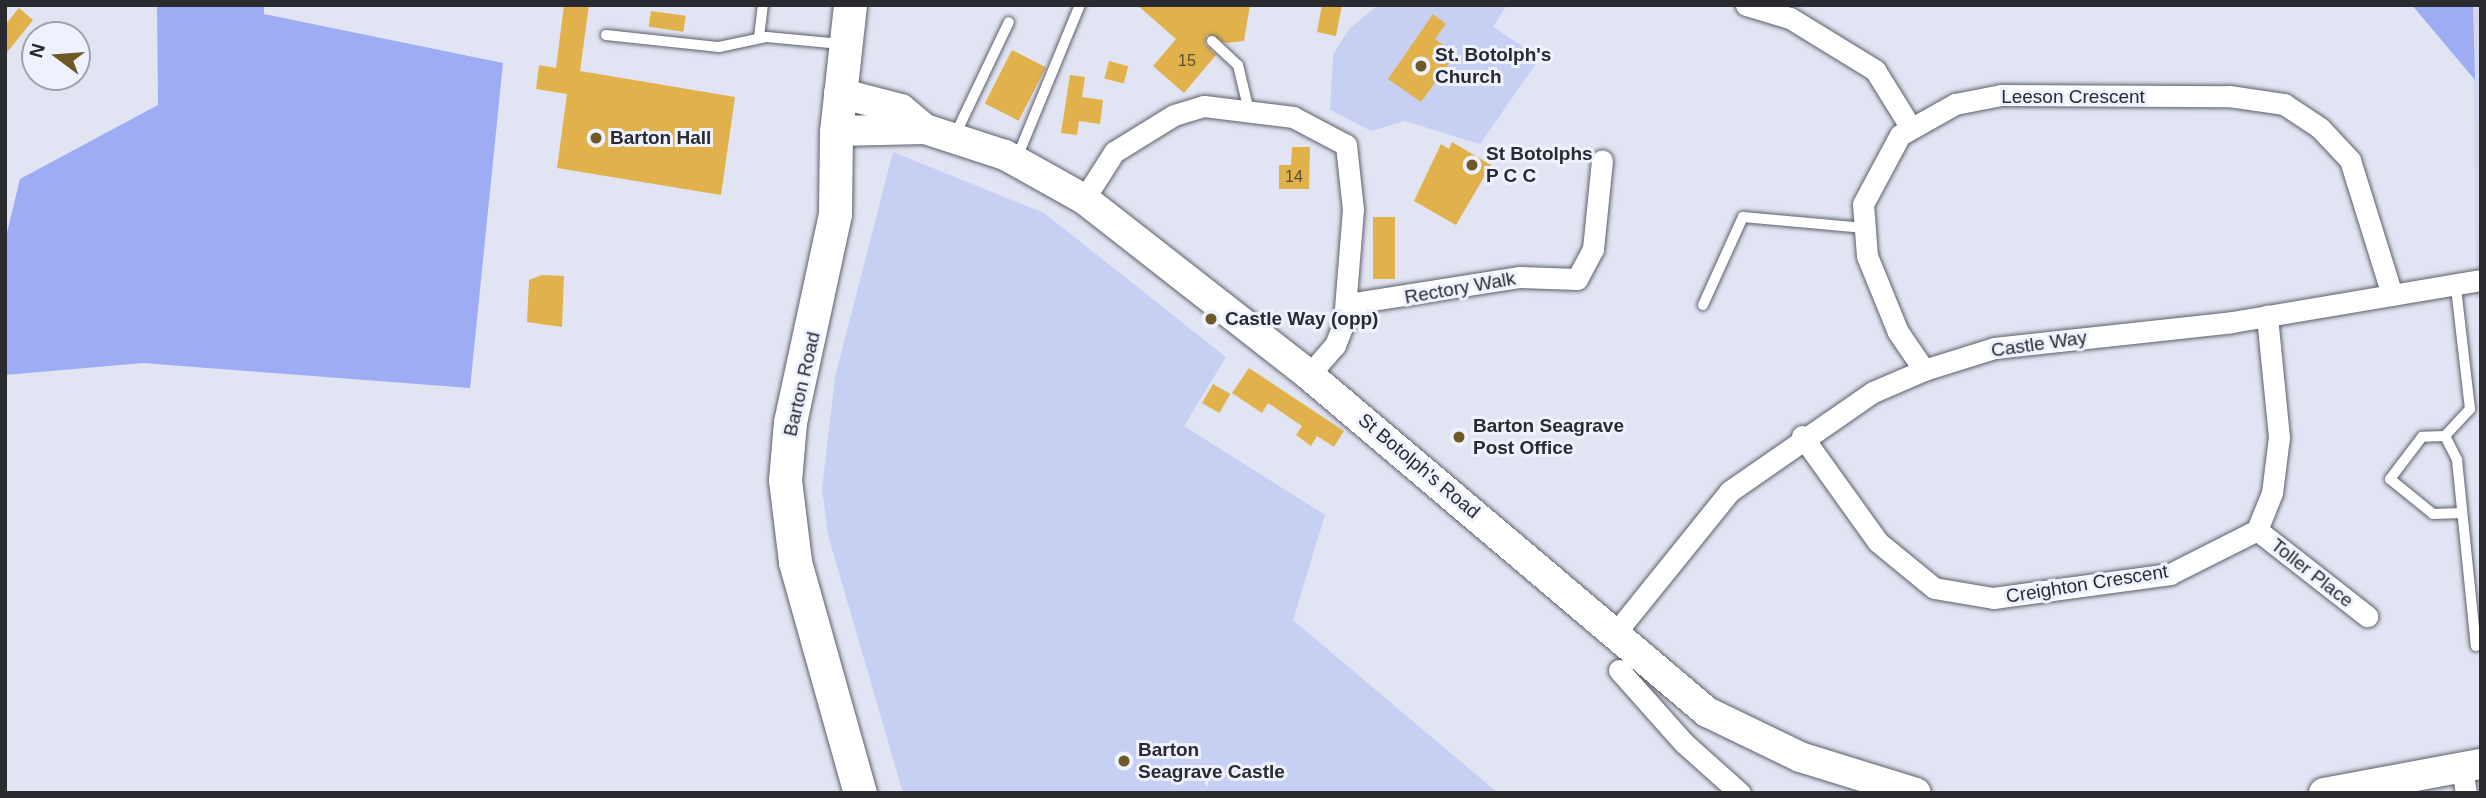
<!DOCTYPE html>
<style>
body{margin:0}
#map{position:relative;width:2486px;height:798px;overflow:hidden;background:#e1e4f2;font-family:Arial,sans-serif}
div>[style]{position:absolute}
.built>*{inset:0;background:#d3d8ec}
.green>*{inset:0;background:#c7cff3}
.forest>*{inset:0;background:#9dacf3}
.building>*{inset:0;background:#e1b24c;transform-origin:0 0}
.roads{filter:drop-shadow(0 0 2px #5d606b) drop-shadow(0 0 2px #5d606b)}
.lane>*{height:10px;margin:-5px;padding:0 5px;transform-origin:5px;border-radius:5px;background:#fff}
.street>*{height:21px;margin:-10.5px;padding:0 10.5px;transform-origin:10.5px;border-radius:10.5px;background:#fff}
.secondary>*{height:30px;margin:-15px;padding:0 15px;transform-origin:15px;border-radius:15px;background:#fff}
.primary>*{height:33px;margin:-16.5px;padding:0 16.5px;transform-origin:16.5px;border-radius:16.5px;background:#fff}
.dots>*{width:19px;height:19px;translate:-50% -50%;box-sizing:border-box;border:4px solid #eef2ff;border-radius:50%}
span{translate:-50% -50%;white-space:nowrap;text-align:center;line-height:1.15;-webkit-text-stroke:6px #eef2ff;paint-order:stroke}
.number-label{font-size:16px;color:#584d37}
.number-label span{-webkit-text-stroke-width:0}
.poi-label{font-size:19px;color:#2a2b30;font-weight:700}
.left{translate:0 -50%;text-align:left}
.street-label{font-size:19px;color:#2a2b30}
.frame{position:absolute;inset:0;border:7px solid #2a2b30;pointer-events:none}
.north{position:absolute;left:21px;top:21px;width:70px;height:70px;box-sizing:border-box;background:#eef2ff;border:2px solid #a0a2ac;border-radius:50%;rotate:286deg;font-size:19px;font-weight:700;line-height:28px;text-align:center;color:#2a2b30}
.north::after{content:'';display:block;margin:auto;width:24px;height:32px;background:#705929;clip-path:polygon(50% 0,100% 100%,50% 72%,0 100%)}
</style>
<div id="map">
<div class="built">
<i style="clip-path:polygon(2473px 5px,2481px 5px,2481px 298px,2476px 299px)"></i>
</div>
<div class="green">
<i style="clip-path:polygon(1378px 5px,1507px 5px,1493px 27px,1540px 58px,1480px 144px,1405px 121px,1371px 131px,1330px 110px,1333px 54px,1350px 28px)"></i>
<i style="clip-path:polygon(893px 152px,1044px 213px,1226px 357px,1184px 426px,1325px 515px,1293px 620px,1498px 793px,903px 793px,828px 535px,822px 489px,835px 377px)"></i>
</div>
<div class="forest">
<i style="clip-path:polygon(157px 5px,264px 5px,264px 14px,503px 63px,470px 388px,143px 363px,5px 375px,5px 241px,20px 179px,158px 105px)"></i>
<i style="clip-path:polygon(2412px 5px,2473px 5px,2475px 80px)"></i>
</div>
<div class="building">
<i style="clip-path:polygon(564px 5px,589px 5px,580px 71px,735px 97px,721px 195px,557px 168px,567px 94px,536px 89px,539px 65px,556px 68px)"></i>
<i style="clip-path:polygon(1137px 5px,1250px 5px,1244px 41px,1226px 43px,1207px 35px,1205px 44px,1216px 55px,1184px 93px,1153px 66px,1176px 39px)"></i>
<i style="clip-path:polygon(1322px 5px,1342px 5px,1336px 36px,1317px 32px)"></i>
<i style="clip-path:polygon(19px 8px,33px 20px,5px 55px,5px 25px)"></i>
<i style="left:651px;top:11px;width:35px;height:16px;rotate:8deg"></i>
<i style="clip-path:polygon(1433px 14px,1446px 24px,1435px 39px,1456px 54px,1421px 102px,1388px 79px)"></i>
<i style="left:1012px;top:50px;width:38px;height:60px;rotate:27deg"></i>
<i style="left:1109px;top:61px;width:20px;height:18px;rotate:15deg"></i>
<i style="clip-path:polygon(1070px 75px,1085px 77px,1082px 97px,1103px 100px,1100px 124px,1079px 121px,1077px 135px,1061px 133px)"></i>
<i style="clip-path:polygon(1452px 142px,1491px 165px,1456px 225px,1414px 201px,1441px 144px,1449px 149px)"></i>
<i style="clip-path:polygon(1292px 147px,1310px 147px,1309px 189px,1279px 189px,1279px 165px,1291px 165px)"></i>
<i style="left:1373px;top:217px;width:22px;height:62px"></i>
<i style="clip-path:polygon(542px 275px,564px 276px,562px 327px,527px 322px,529px 280px)"></i>
<i style="clip-path:polygon(1249px 368px,1344px 431px,1334px 447px,1317px 436px,1311px 446px,1296px 435px,1302px 426px,1268px 403px,1262px 413px,1232px 393px)"></i>
<i style="left:1213px;top:384px;width:20px;height:22px;rotate:30deg"></i>
</div>
<div class="roads">
<div class="lane">
<i style="left:606px;top:35px;width:114px;rotate:6.1deg"></i>
<i style="left:719px;top:47px;width:49px;rotate:-11.8deg"></i>
<i style="left:767px;top:37px;width:74px;rotate:5.4deg"></i>
<i style="left:759px;top:37px;width:32px;rotate:-83deg"></i>
<i style="left:1212px;top:41px;width:35px;rotate:43deg"></i>
<i style="left:1238px;top:65px;width:43px;rotate:76.6deg"></i>
<i style="left:955px;top:135px;width:125px;rotate:-64.5deg"></i>
<i style="left:1016px;top:160px;width:168px;rotate:-67.6deg"></i>
<i style="left:2456px;top:288px;width:122px;rotate:83.4deg"></i>
<i style="left:2470px;top:409px;width:37px;rotate:133deg"></i>
<i style="left:2445px;top:436px;width:27px;rotate:63deg"></i>
<i style="left:2457px;top:460px;width:187px;rotate:84.2deg"></i>
<i style="left:1703px;top:305px;width:97px;rotate:-65.6deg"></i>
<i style="left:1743px;top:217px;width:122px;rotate:5.2deg"></i>
<i style="left:2445px;top:436px;width:23px;rotate:178deg"></i>
<i style="left:2422px;top:437px;width:53px;rotate:127.3deg"></i>
<i style="left:2390px;top:479px;width:55px;rotate:39.1deg"></i>
<i style="left:2433px;top:514px;width:29px;rotate:-2deg"></i>
</div>
<div class="street">
<i style="left:1746px;top:5px;width:46px;rotate:16.5deg"></i>
<i style="left:1790px;top:18px;width:100px;rotate:31.5deg"></i>
<i style="left:1875px;top:70px;width:68px;rotate:58.2deg"></i>
<i style="left:1084px;top:199px;width:56px;rotate:-57.4deg"></i>
<i style="left:1114px;top:152px;width:70px;rotate:-31.7deg"></i>
<i style="left:1174px;top:115px;width:31px;rotate:-17deg"></i>
<i style="left:1204px;top:106px;width:90px;rotate:7deg"></i>
<i style="left:1293px;top:117px;width:60px;rotate:27.8deg"></i>
<i style="left:1346px;top:145px;width:64px;rotate:83.8deg"></i>
<i style="left:1353px;top:209px;width:113px;rotate:94.6deg"></i>
<i style="left:1344px;top:322px;width:25px;rotate:111deg"></i>
<i style="left:1335px;top:345px;width:40px;rotate:131deg"></i>
<i style="left:1347px;top:304px;width:175px;rotate:-8.9deg"></i>
<i style="left:1520px;top:277px;width:57px;rotate:2deg"></i>
<i style="left:1577px;top:279px;width:34px;rotate:-62deg"></i>
<i style="left:1593px;top:249px;width:89px;rotate:-84.2deg"></i>
<i style="left:1924px;top:370px;width:46px;rotate:-124.4deg"></i>
<i style="left:1898px;top:332px;width:82px;rotate:-112.2deg"></i>
<i style="left:1867px;top:256px;width:52px;rotate:-94.4deg"></i>
<i style="left:1863px;top:204px;width:78px;rotate:-61.8deg"></i>
<i style="left:1900px;top:135px;width:63px;rotate:-29.4deg"></i>
<i style="left:1955px;top:104px;width:47px;rotate:-11.1deg"></i>
<i style="left:2001px;top:95px;width:228px;rotate:0.3deg"></i>
<i style="left:2229px;top:96px;width:56px;rotate:8.3deg"></i>
<i style="left:2284px;top:104px;width:43px;rotate:33.7deg"></i>
<i style="left:2320px;top:128px;width:44px;rotate:46.8deg"></i>
<i style="left:2350px;top:160px;width:141px;rotate:72.7deg"></i>
<i style="left:1802px;top:436px;width:130px;rotate:54.4deg"></i>
<i style="left:1878px;top:542px;width:72px;rotate:39.4deg"></i>
<i style="left:1934px;top:588px;width:60px;rotate:9.6deg"></i>
<i style="left:1993px;top:598px;width:179px;rotate:-7.7deg"></i>
<i style="left:2170px;top:574px;width:97px;rotate:-26.8deg"></i>
<i style="left:2257px;top:530px;width:40px;rotate:-68deg"></i>
<i style="left:2272px;top:493px;width:56px;rotate:-82.9deg"></i>
<i style="left:2279px;top:437px;width:122px;rotate:-95.7deg"></i>
<i style="left:2257px;top:530px;width:140px;rotate:38deg"></i>
<i style="left:1617px;top:631px;width:180px;rotate:-51.1deg"></i>
<i style="left:1730px;top:491px;width:174px;rotate:-34.7deg"></i>
<i style="left:1873px;top:392px;width:56px;rotate:-23.3deg"></i>
<i style="left:1924px;top:370px;width:73px;rotate:-17.4deg"></i>
<i style="left:1994px;top:348px;width:239px;rotate:-6.2deg"></i>
<i style="left:2232px;top:322px;width:253px;rotate:-9.6deg"></i>
<i style="left:1619px;top:670px;width:98px;rotate:48.3deg"></i>
<i style="left:1684px;top:743px;width:75px;rotate:41.8deg"></i>
<i style="left:2462px;top:768px;width:25px;rotate:81deg"></i>
</div>
<div class="secondary">
<i style="left:839px;top:93px;width:64px;rotate:14.5deg"></i>
<i style="left:901px;top:109px;width:31px;rotate:40deg"></i>
<i style="left:925px;top:129px;width:84px;rotate:18deg"></i>
<i style="left:1005px;top:155px;width:90px;rotate:29.1deg"></i>
<i style="left:1084px;top:199px;width:286px;rotate:38deg"></i>
<i style="left:1309px;top:375px;width:522px;rotate:40.26deg"></i>
<i style="left:1707px;top:712px;width:103px;rotate:25.8deg"></i>
<i style="left:1800px;top:757px;width:121px;rotate:17.2deg"></i>
<i style="left:836px;top:131px;width:89px;rotate:-1.3deg"></i>
<i style="left:2324px;top:793px;width:160px;rotate:-10.5deg"></i>
</div>
<div class="primary">
<i style="left:850px;top:5px;width:127px;rotate:96.3deg"></i>
<i style="left:836px;top:131px;width:83px;rotate:90.7deg"></i>
<i style="left:835px;top:214px;width:213px;rotate:102.2deg"></i>
<i style="left:790px;top:422px;width:58px;rotate:94.9deg"></i>
<i style="left:785px;top:480px;width:83px;rotate:83deg"></i>
<i style="left:795px;top:562px;width:240px;rotate:74.3deg"></i>
</div>
</div>
<div class="dots">
<i style="left:1421px;top:66px;background:#705929"></i>
<i style="left:596px;top:138px;background:#705929"></i>
<i style="left:1472px;top:165px;background:#705929"></i>
<i style="left:1211px;top:319px;background:#705929"></i>
<i style="left:1459px;top:437px;background:#705929"></i>
<i style="left:1124px;top:761px;background:#705929"></i>
</div>
<div class="number-label">
<span style="left:1187px;top:61px">15</span>
<span style="left:1294px;top:177px">14</span>
</div>
<div class="poi-label">
<span class="left" style="left:1435px;top:66px">St. Botolph's<br>Church</span>
<span class="left" style="left:610px;top:138px">Barton Hall</span>
<span class="left" style="left:1486px;top:165px">St Botolphs<br>P C C</span>
<span class="left" style="left:1225px;top:319px">Castle Way (opp)</span>
<span class="left" style="left:1473px;top:437px">Barton Seagrave<br>Post Office</span>
<span class="left" style="left:1138px;top:761px">Barton<br>Seagrave Castle</span>
</div>
<div class="street-label">
<span style="left:2073px;top:97px">Leeson Crescent</span>
<span style="left:1460px;top:288px;rotate:-10deg">Rectory Walk</span>
<span style="left:2039px;top:344px;rotate:-8deg">Castle Way</span>
<span style="left:802px;top:384px;rotate:-77deg">Barton Road</span>
<span style="left:1419px;top:466px;rotate:40deg">St Botolph's Road</span>
<span style="left:2312px;top:573px;rotate:38deg">Toller Place</span>
<span style="left:2087px;top:584px;rotate:-9deg">Creighton Crescent</span>
</div>
<div class="frame"></div>
<div class="north">N</div>
</div>
